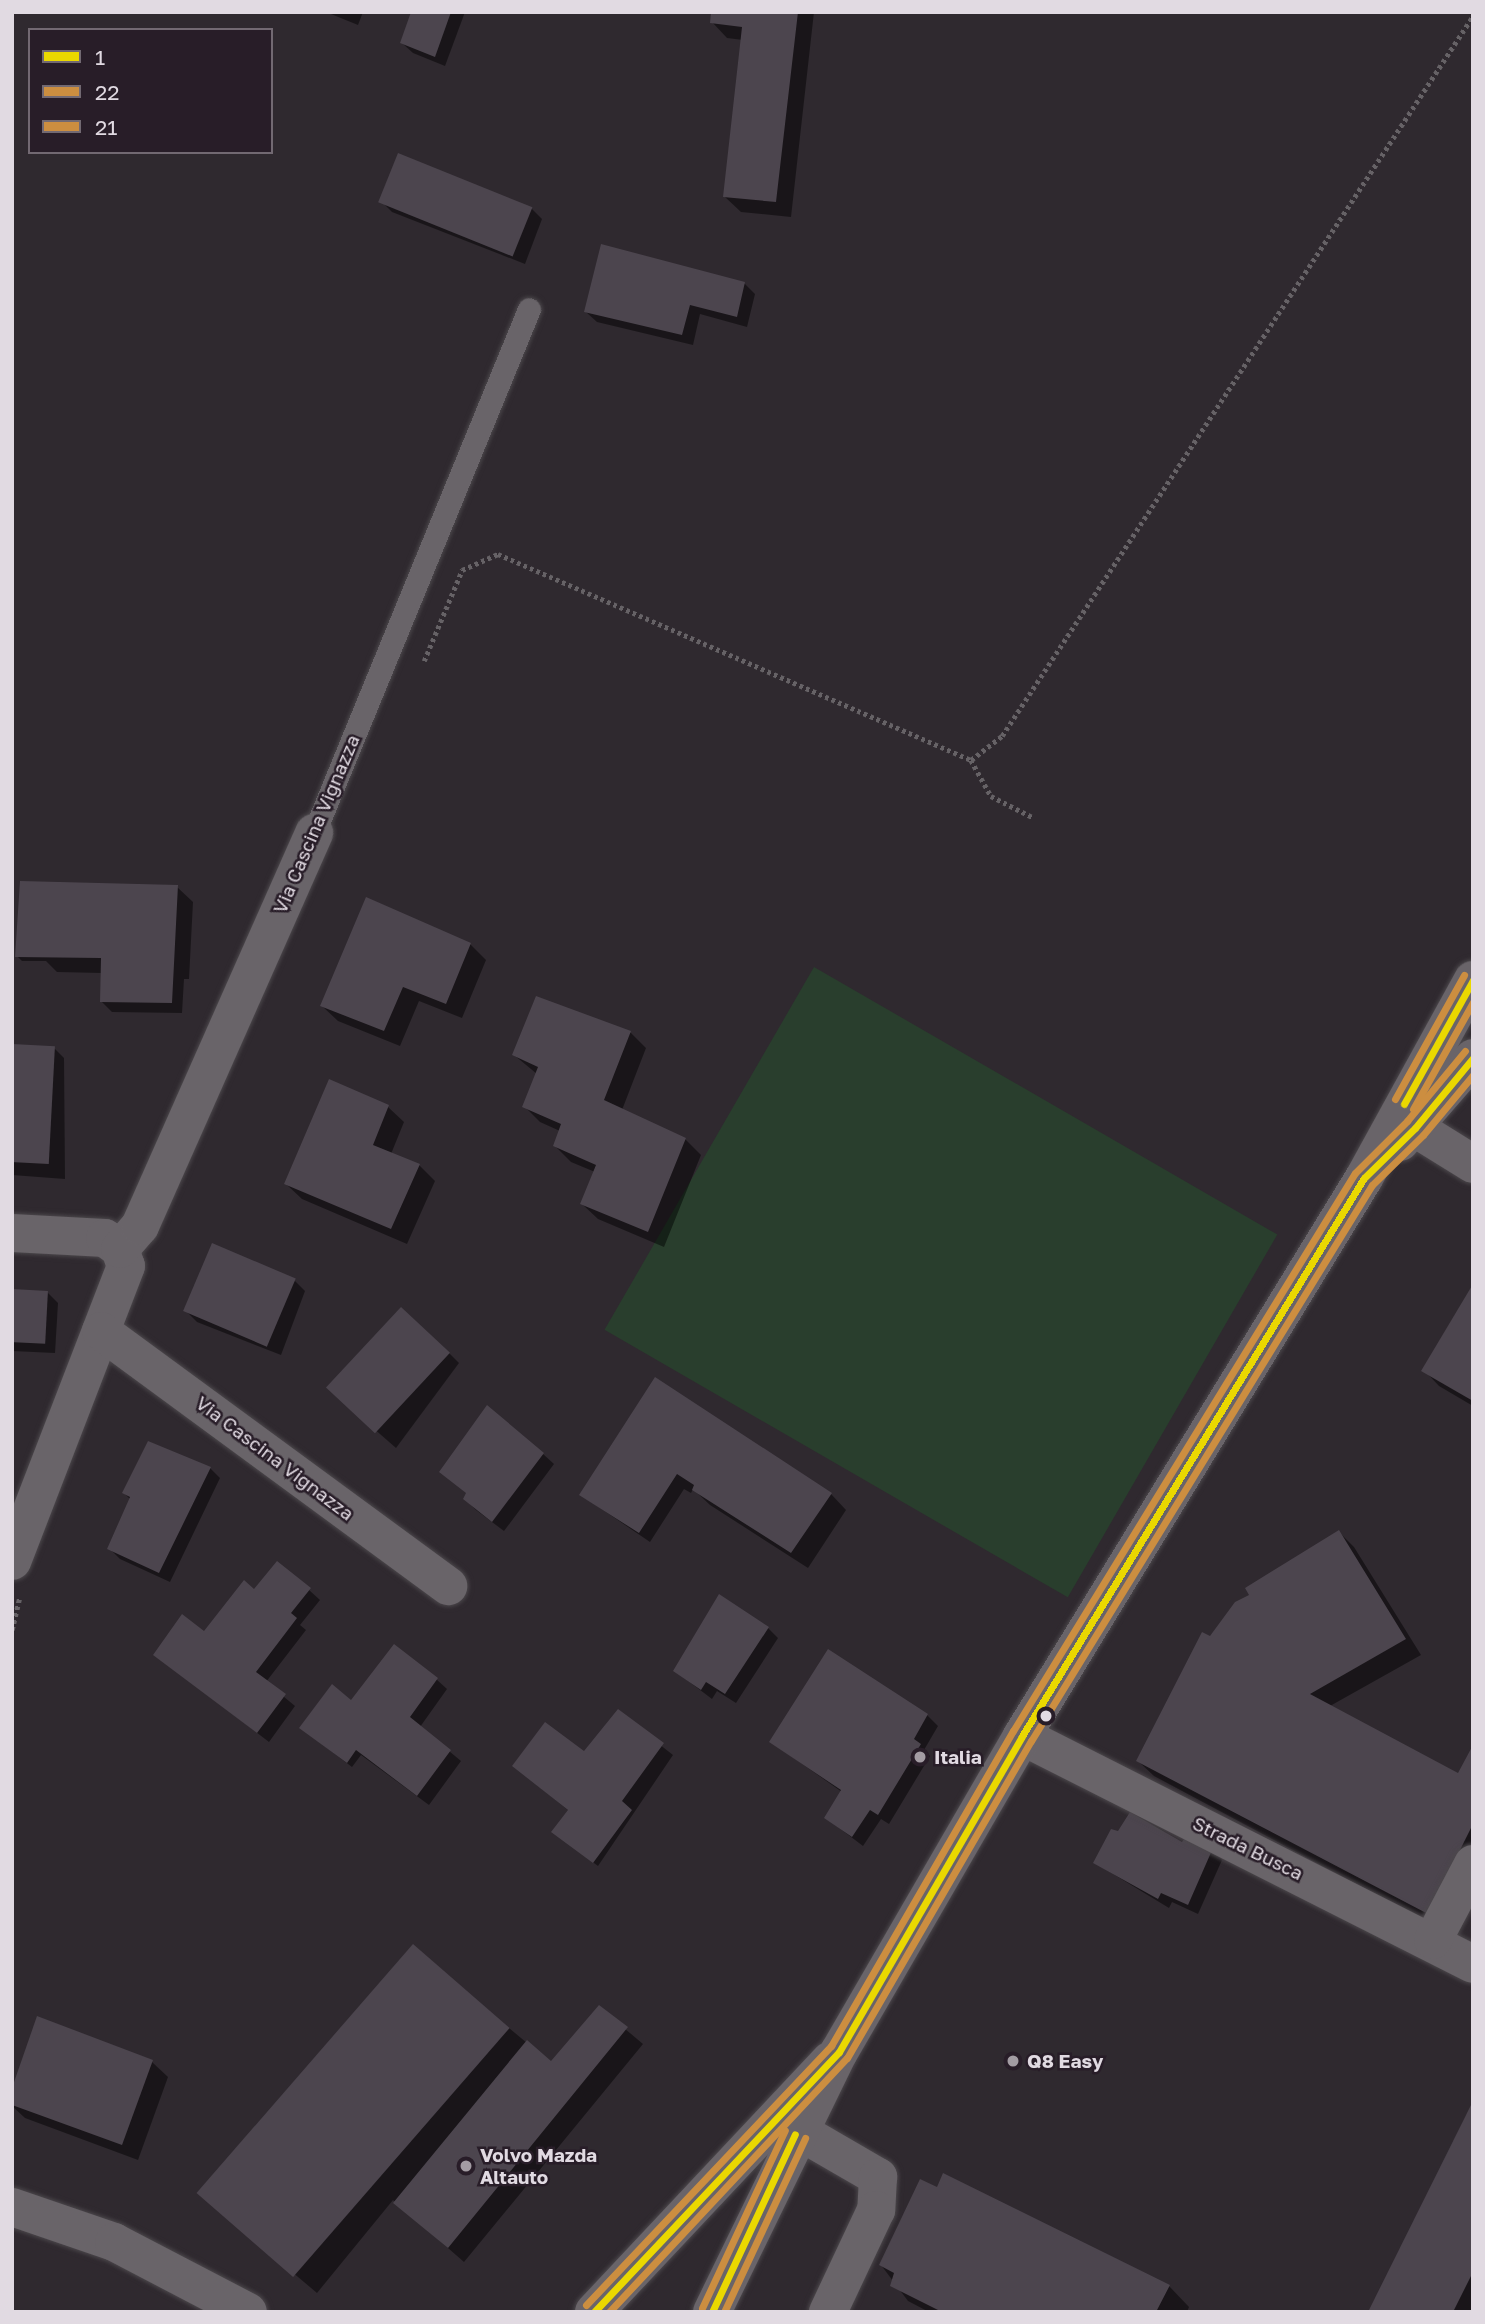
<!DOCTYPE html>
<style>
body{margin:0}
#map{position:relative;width:1485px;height:2324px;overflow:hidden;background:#2f292f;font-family:"Golos Text",sans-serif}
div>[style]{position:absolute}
.green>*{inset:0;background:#293e2d;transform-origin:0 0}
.shadow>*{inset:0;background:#0007}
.building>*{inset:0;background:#4c454e;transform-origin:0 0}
.path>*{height:4.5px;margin-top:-2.25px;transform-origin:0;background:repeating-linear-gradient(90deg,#666266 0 3.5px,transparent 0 7px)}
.roads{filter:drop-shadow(0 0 2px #4b474b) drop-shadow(0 0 2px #4b474b)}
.service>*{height:23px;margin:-11.5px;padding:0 11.5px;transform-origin:11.5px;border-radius:11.5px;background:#696469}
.minor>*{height:38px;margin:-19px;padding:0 19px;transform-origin:19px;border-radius:19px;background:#696469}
.tertiary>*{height:38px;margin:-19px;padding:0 19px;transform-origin:19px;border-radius:19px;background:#696469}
.secondary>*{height:38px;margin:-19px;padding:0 19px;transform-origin:19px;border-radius:19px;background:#696469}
.bus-1>*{height:7px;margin:-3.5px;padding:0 3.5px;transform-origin:3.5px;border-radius:3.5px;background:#ead800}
.bus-2>*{height:7px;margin:-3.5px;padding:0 3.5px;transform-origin:3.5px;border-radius:3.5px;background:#cc8e40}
.bus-3>*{height:7px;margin:-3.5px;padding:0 3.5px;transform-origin:3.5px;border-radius:3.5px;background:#cc8e40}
.dots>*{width:19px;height:19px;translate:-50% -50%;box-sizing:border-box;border:4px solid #281d28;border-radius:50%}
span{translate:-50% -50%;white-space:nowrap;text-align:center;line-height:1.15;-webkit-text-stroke:5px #281d28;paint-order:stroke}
.street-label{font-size:19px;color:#e1dae2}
.poi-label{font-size:19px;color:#e1dae2;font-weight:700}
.left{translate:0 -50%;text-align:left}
.frame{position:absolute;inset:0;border:14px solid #e1dae2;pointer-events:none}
.legend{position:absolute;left:28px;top:28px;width:245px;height:126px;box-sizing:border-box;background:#281d28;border:2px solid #726972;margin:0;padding:9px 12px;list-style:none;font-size:21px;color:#e1dae2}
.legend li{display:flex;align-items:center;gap:14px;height:35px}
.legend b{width:35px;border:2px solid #726972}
</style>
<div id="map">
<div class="green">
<i style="left:814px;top:967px;width:535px;height:419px;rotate:30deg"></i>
</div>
<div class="shadow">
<i style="clip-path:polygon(326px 12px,363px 12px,358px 25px)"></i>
<i style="clip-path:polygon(413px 12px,465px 12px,445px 66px,413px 53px,402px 43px)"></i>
<i style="clip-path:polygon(713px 12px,814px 12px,791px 217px,741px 212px,725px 197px,743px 40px,727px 38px,712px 22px)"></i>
<i style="clip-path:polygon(382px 202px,532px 209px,542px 219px,525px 264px,392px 212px)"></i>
<i style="clip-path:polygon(745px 284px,755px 294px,747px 327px,700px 314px,693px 345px,597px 322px,586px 312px)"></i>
<i style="clip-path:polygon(177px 887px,193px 902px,189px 979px,184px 979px,182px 1013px,112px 1012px,101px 1001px,102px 973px,57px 972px,46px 961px,22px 961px,17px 956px)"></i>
<i style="clip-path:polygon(470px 944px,486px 960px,462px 1018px,419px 1001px,400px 1046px,338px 1021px,322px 1006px)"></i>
<i style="clip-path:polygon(537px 998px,631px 1033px,646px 1048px,622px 1110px,685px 1139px,701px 1155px,664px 1247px,598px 1219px,582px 1204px,595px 1172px,571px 1162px,555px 1146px,560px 1131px,540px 1122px,524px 1106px,537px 1074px,514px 1055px)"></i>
<i style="clip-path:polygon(12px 1045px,54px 1048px,64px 1058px,65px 1179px,12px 1175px)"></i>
<i style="clip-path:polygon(388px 1107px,404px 1122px,391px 1154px,419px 1165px,435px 1181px,407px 1244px,302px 1199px,286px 1184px)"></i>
<i style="clip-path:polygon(295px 1281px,305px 1291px,281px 1355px,197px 1322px,187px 1312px)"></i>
<i style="clip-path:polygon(1473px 1288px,1473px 1406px,1439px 1386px,1424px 1370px)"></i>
<i style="clip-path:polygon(12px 1290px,47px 1292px,58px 1303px,55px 1353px,12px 1351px)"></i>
<i style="clip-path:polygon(449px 1353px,459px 1363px,396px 1448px,348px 1406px)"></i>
<i style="clip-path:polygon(616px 1441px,831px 1494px,846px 1510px,808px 1568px,710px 1505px,693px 1489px,691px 1493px,684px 1489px,650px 1542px,581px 1495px)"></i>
<i style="clip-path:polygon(543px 1454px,554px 1464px,504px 1531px,476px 1510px,465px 1499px,468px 1494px,441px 1472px)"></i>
<i style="clip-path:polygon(210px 1468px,220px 1478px,170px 1582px,120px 1559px,109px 1548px,131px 1500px,124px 1493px)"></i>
<i style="clip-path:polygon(1339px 1532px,1354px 1547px,1421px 1655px,1330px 1706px,1459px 1775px,1473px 1749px,1473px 1885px,1448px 1933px,1154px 1776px,1138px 1761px,1210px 1638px,1252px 1595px)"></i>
<i style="clip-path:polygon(309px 1590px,320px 1600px,300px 1625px,306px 1630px,266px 1682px,295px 1706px,269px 1742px,156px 1655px,204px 1634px,255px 1592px)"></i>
<i style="clip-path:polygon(768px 1628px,778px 1638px,736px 1703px,717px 1691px,712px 1699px,675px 1671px)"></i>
<i style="clip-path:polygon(436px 1679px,447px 1689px,420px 1727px,461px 1761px,429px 1805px,361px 1755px,352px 1767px,306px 1732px,352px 1703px)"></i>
<i style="clip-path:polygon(618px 1712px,673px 1755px,598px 1866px,558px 1836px,569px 1811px,514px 1766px,585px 1753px)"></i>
<i style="clip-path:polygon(927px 1715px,938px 1726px,924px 1750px,930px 1756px,889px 1824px,881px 1819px,863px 1846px,826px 1818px,842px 1792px,771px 1742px)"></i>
<i style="clip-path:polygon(1182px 1844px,1212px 1849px,1222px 1860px,1198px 1914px,1172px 1902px,1169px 1908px,1095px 1863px)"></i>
<i style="clip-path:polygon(599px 2007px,643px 2044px,464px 2262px,393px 2200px,317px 2293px,208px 2201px,509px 2028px,551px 2063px)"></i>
<i style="clip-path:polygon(152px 2062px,168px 2077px,138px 2160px,25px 2118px,12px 2106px,12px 2093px)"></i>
<i style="clip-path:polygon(1473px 2105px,1473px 2312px,1370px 2312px)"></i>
<i style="clip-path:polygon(881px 2265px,1169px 2286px,1189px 2307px,1187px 2312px,929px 2312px,908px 2301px)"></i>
</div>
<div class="building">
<i style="clip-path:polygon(411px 12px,451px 12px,435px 57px,400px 43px)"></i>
<i style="clip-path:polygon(711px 12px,798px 12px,776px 202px,723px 197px,742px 27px,710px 23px)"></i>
<i style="left:398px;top:153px;width:145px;height:53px;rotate:22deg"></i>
<i style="clip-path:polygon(601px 244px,745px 282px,737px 317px,690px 305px,682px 335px,584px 312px)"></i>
<i style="clip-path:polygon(20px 881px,178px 885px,172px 1003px,100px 1002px,101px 958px,15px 957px)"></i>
<i style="clip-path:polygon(366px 897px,471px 943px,446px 1004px,403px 987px,384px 1031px,320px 1006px)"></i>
<i style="clip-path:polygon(536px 996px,631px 1031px,604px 1100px,686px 1138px,648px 1232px,580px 1204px,596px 1165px,553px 1146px,561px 1124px,522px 1107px,538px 1067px,512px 1055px)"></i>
<i style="left:12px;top:1044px;width:43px;height:118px;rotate:3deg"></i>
<i style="clip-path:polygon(329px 1079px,389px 1105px,373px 1145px,420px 1164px,391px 1229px,284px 1184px)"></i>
<i style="left:212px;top:1243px;width:91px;height:74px;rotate:23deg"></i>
<i style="clip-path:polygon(1473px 1284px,1473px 1401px,1421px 1371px)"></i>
<i style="left:12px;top:1289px;width:36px;height:53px;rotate:3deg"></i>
<i style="left:401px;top:1307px;width:67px;height:110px;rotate:43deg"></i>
<i style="clip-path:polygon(655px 1377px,832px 1493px,791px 1553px,692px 1490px,694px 1485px,677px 1474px,639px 1533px,579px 1495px)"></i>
<i style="clip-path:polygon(487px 1405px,544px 1453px,492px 1522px,463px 1499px,466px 1493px,439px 1472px)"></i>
<i style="clip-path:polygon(148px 1441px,211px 1467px,159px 1573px,107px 1549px,130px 1497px,122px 1493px)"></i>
<i style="clip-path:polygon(1339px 1530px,1406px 1639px,1310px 1694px,1458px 1773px,1473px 1745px,1473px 1824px,1428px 1914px,1136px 1761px,1202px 1632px,1210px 1636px,1235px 1602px,1249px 1595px,1245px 1588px)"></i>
<i style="clip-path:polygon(277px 1561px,311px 1588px,291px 1613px,297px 1618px,256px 1672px,286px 1694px,257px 1733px,153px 1655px,182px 1614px,204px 1631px,244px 1580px,254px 1589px)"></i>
<i style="clip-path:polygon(719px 1594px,769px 1627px,725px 1694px,706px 1682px,701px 1690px,673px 1671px)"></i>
<i style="clip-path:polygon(394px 1644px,438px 1678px,410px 1717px,451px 1750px,417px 1796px,356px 1750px,347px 1763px,299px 1728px,332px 1684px,351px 1700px)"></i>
<i style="clip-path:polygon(828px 1649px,928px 1714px,914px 1739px,921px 1744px,878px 1815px,870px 1810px,852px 1837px,824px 1818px,841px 1790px,769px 1742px)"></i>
<i style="clip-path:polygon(618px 1709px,664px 1743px,622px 1801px,632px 1810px,593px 1863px,551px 1832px,568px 1810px,512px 1766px,545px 1722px,584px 1751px)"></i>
<i style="clip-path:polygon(1130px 1812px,1182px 1842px,1188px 1833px,1213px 1848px,1188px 1905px,1161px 1893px,1158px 1899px,1093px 1863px,1111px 1829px,1118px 1831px)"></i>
<i style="left:413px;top:1944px;width:128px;height:330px;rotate:41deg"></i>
<i style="clip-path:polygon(599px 2005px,628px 2027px,448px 2248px,393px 2203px,527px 2040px,551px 2061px)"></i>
<i style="clip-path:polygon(37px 2016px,153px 2060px,122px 2145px,12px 2105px,12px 2088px)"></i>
<i style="clip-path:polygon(1473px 2101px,1473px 2272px,1453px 2312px,1368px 2312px)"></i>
<i style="clip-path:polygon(943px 2173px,1170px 2285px,1156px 2312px,942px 2312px,890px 2286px,894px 2273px,879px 2265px,920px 2179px,937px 2187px)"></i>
</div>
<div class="path">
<i style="left:424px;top:661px;width:99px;rotate:-67.3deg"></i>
<i style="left:462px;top:570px;width:39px;rotate:-24deg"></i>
<i style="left:498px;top:554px;width:516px;rotate:23.53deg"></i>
<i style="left:971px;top:760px;width:39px;rotate:-38deg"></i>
<i style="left:1002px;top:736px;width:860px;rotate:-56.81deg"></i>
<i style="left:971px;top:760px;width:41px;rotate:60.9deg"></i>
<i style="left:991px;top:796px;width:48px;rotate:27.1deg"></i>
<i style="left:12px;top:1630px;width:32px;rotate:-77deg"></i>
</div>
<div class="roads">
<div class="service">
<i style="left:314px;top:833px;width:566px;rotate:-67.69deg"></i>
</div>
<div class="minor">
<i style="left:1415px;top:1128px;width:68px;rotate:31.8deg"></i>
<i style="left:12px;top:1233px;width:93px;rotate:3.1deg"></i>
<i style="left:105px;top:1238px;width:19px;rotate:36deg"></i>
<i style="left:120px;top:1249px;width:18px;rotate:71deg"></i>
<i style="left:126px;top:1266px;width:316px;rotate:111.1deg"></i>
<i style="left:120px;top:1249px;width:30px;rotate:-49deg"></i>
<i style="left:140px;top:1226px;width:430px;rotate:-66.1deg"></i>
<i style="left:101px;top:1331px;width:431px;rotate:36.3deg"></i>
<i style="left:1022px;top:1736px;width:505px;rotate:26.82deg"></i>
<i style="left:1433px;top:1940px;width:86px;rotate:-62.2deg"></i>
<i style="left:797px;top:2130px;width:94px;rotate:30.1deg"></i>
<i style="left:878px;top:2177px;width:33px;rotate:93deg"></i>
<i style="left:876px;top:2210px;width:113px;rotate:115.2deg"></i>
<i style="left:12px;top:2207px;width:108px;rotate:18.9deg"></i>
<i style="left:114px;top:2242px;width:151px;rotate:27.6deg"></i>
</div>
<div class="tertiary">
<i style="left:594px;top:2312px;width:345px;rotate:-46.8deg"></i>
</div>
<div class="secondary">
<i style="left:1400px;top:1142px;width:111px;rotate:-49deg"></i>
<i style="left:712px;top:2312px;width:289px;rotate:-64deg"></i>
<i style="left:839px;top:2052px;width:365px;rotate:-59.9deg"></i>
<i style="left:1022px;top:1736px;width:654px;rotate:-58.5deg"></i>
<i style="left:1364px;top:1178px;width:226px;rotate:-61.2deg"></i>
</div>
</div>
<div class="bus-1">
<i style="left:1404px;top:1104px;width:142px;rotate:-60.9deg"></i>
<i style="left:594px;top:2312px;width:357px;rotate:-46.7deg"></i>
<i style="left:839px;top:2052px;width:365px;rotate:-59.9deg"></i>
<i style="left:1022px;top:1736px;width:654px;rotate:-58.5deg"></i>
<i style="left:1364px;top:1178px;width:71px;rotate:-44.4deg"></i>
<i style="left:1415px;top:1128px;width:91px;rotate:-50.4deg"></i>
<i style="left:712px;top:2312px;width:196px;rotate:-65deg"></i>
</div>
<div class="bus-2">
<i style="left:1413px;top:1109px;width:123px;rotate:-60.7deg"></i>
<i style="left:609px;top:2312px;width:348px;rotate:-46.9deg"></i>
<i style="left:847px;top:2058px;width:367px;rotate:-59.9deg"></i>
<i style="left:1031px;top:1741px;width:652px;rotate:-58.48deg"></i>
<i style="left:1372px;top:1185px;width:71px;rotate:-44.4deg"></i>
<i style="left:1423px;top:1135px;width:78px;rotate:-50.2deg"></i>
<i style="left:724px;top:2312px;width:192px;rotate:-65deg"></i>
</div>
<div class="bus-3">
<i style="left:1395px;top:1099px;width:142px;rotate:-60.9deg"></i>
<i style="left:586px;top:2305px;width:357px;rotate:-46.6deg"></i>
<i style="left:831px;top:2046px;width:364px;rotate:-60deg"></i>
<i style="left:1013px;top:1731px;width:654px;rotate:-58.5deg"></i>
<i style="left:1355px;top:1173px;width:74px;rotate:-45deg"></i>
<i style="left:1407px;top:1121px;width:91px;rotate:-50.4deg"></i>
<i style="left:702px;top:2308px;width:196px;rotate:-65deg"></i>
</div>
<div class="dots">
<i style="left:1046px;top:1716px;background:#e1dae2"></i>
<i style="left:920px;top:1757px;background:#a39ca3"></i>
<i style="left:1013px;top:2061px;background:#a39ca3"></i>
<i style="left:466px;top:2166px;background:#a39ca3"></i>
</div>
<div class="street-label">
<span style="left:316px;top:824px;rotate:-67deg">Via Cascina Vignazza</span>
<span style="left:275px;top:1458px;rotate:37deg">Via Cascina Vignazza</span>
<span style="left:1248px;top:1848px;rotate:26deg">Strada Busca</span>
</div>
<div class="poi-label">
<span class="left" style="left:934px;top:1757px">Italia</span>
<span class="left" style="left:1027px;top:2061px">Q8 Easy</span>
<span class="left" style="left:480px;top:2166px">Volvo Mazda<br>Altauto</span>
</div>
<div class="frame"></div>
<ul class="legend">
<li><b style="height:9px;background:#ead800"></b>1</li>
<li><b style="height:9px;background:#cc8e40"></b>22</li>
<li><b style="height:9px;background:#cc8e40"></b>21</li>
</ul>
</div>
